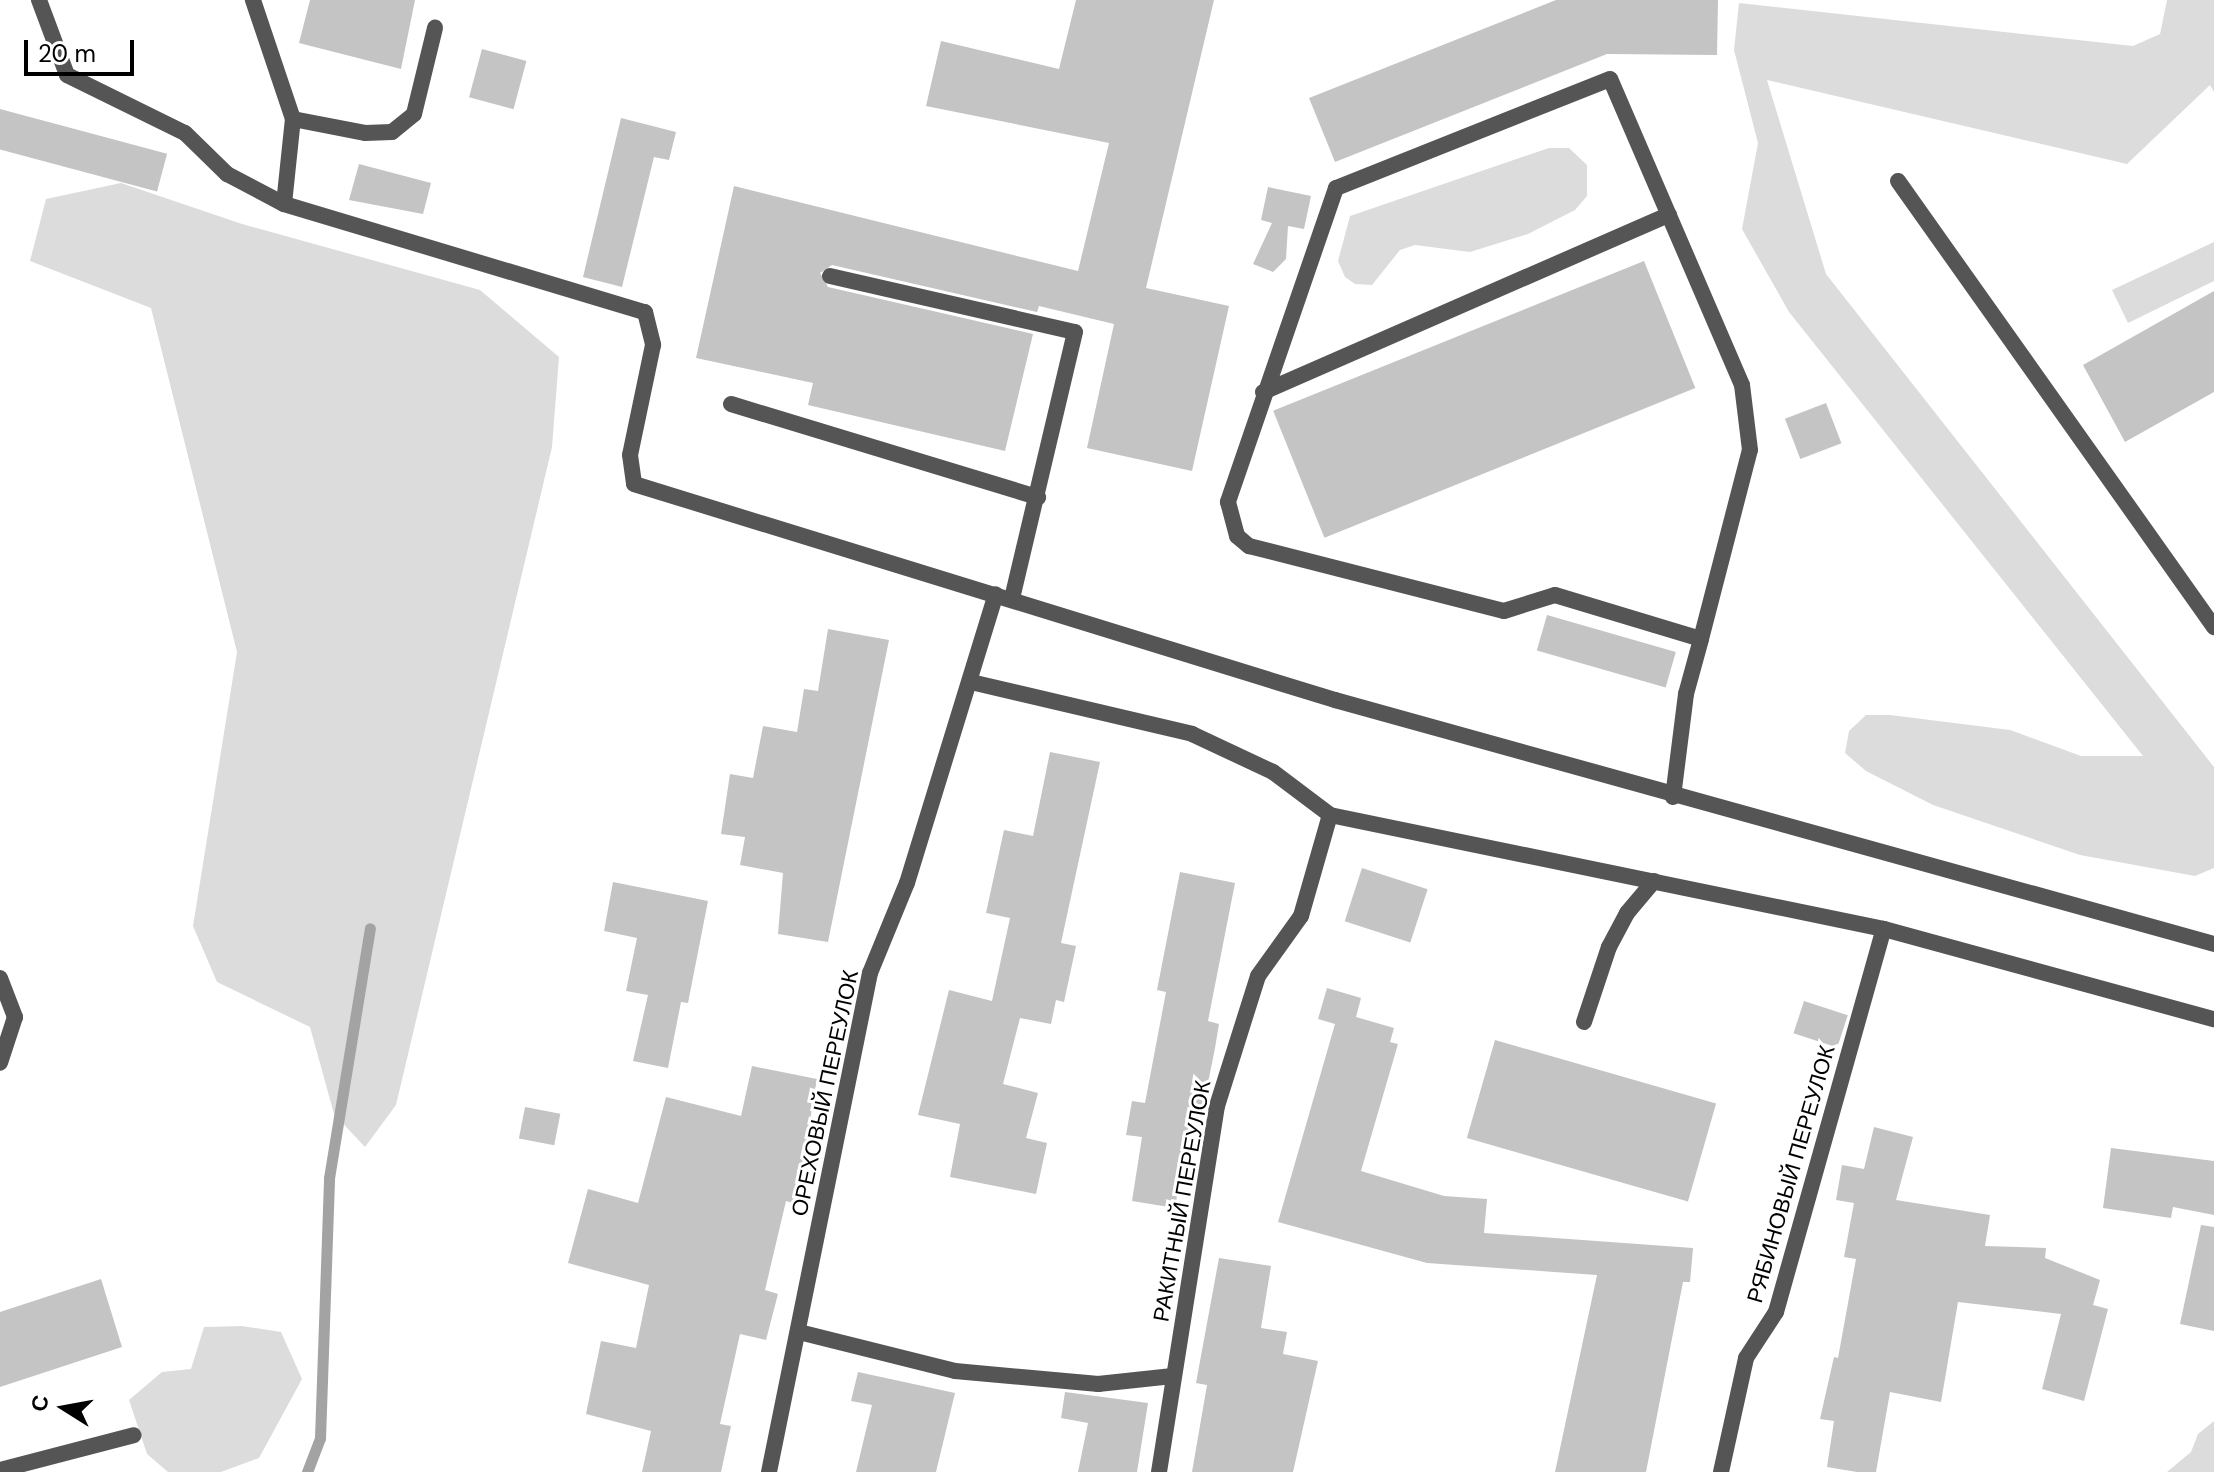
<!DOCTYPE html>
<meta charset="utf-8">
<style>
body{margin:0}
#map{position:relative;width:2214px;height:1472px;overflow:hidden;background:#fff;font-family:"DM Sans",sans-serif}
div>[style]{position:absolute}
.green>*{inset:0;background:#dcdcdc}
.stream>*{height:11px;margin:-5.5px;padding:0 5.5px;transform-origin:5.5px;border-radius:5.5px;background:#a3a3a3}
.building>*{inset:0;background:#c4c4c4;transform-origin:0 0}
.lane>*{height:16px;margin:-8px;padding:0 8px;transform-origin:8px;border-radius:8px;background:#555}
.street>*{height:16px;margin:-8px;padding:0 8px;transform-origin:8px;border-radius:8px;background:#555}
span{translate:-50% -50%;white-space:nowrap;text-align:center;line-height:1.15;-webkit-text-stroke:6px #fff;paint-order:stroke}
.street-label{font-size:22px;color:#000}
.north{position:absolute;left:24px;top:1368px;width:80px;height:80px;-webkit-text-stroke:6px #fff;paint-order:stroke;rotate:281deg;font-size:22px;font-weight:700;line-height:32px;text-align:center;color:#000}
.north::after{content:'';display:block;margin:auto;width:28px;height:36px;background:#000;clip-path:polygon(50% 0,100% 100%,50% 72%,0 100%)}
.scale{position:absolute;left:24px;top:40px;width:110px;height:36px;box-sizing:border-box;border:4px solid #000;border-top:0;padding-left:10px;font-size:24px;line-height:28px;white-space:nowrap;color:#000;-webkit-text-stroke:6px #fff;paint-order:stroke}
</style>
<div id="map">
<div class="green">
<i style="clip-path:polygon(2167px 0,2214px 0,2214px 92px,2210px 85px,2127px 164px,1767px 80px,1826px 274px,2214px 767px,2214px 868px,2195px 876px,2080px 855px,1933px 805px,1866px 771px,1845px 753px,1849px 731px,1866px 715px,1890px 715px,2010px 730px,2081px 756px,2143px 756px,1789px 312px,1742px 229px,1758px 143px,1734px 50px,1739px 3px,2133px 46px,2160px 34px)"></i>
<i style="clip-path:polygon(1549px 148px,1569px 148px,1587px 165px,1587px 196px,1575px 210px,1528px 234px,1470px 252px,1415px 245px,1400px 250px,1372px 285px,1355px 284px,1345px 277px,1338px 261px,1350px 216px)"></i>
<i style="clip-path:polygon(121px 183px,242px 224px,480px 290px,559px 357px,552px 447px,396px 1105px,365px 1147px,334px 1114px,310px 1027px,217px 982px,193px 926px,237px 652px,151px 308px,30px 261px,46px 199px)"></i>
<i style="clip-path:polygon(2214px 242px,2214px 281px,2128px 323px,2112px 290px)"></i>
<i style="clip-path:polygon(242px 1326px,281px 1332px,302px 1379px,259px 1458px,221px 1472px,168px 1472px,147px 1454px,129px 1400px,162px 1372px,191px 1369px,204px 1327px)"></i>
<i style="clip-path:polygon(2214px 1421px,2214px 1472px,2167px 1472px,2191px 1452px,2198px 1434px)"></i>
</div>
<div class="stream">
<i style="left:307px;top:1472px;width:36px;rotate:-69deg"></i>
<i style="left:320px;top:1438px;width:260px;rotate:-88deg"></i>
<i style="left:329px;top:1178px;width:253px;rotate:-80.7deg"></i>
</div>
<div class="building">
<i style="clip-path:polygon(310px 0,415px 0,401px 69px,299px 43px)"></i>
<i style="clip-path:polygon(1076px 0,1214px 0,1146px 288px,1229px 306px,1192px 471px,1087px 448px,1114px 324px,1039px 306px,1037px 312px,832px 265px,820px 273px,828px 287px,1033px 334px,1005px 451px,808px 405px,813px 383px,696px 358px,734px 186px,1078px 271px,1109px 143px,926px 106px,941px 41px,1059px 69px)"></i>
<i style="clip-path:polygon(1556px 0,1718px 0,1717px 55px,1607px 54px,1335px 162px,1309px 98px)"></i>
<i style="left:482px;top:49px;width:46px;height:50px;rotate:15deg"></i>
<i style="left:0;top:109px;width:173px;height:39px;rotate:15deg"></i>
<i style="clip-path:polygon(621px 118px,676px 132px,669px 160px,654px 157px,622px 287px,583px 277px)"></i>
<i style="clip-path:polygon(359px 164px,431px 183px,423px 214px,349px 200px)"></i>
<i style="clip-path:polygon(1268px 187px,1311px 196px,1304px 229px,1288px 226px,1286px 259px,1273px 272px,1253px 264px,1272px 223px,1261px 220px)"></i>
<i style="left:1644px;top:261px;width:137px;height:400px;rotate:68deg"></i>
<i style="clip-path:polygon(2214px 291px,2214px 392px,2125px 442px,2083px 365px)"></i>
<i style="left:1826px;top:403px;width:43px;height:44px;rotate:69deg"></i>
<i style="left:1547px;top:615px;width:134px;height:37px;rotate:16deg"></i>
<i style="clip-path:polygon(828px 629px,889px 640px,828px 942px,778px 934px,783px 873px,740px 865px,745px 837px,721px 834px,730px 774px,753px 778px,763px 726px,797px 732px,804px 689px,818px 691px)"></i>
<i style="clip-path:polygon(1050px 752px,1100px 762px,1061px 943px,1076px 946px,1064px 1002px,1056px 1000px,1051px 1024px,1020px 1018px,1003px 1084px,1038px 1093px,1026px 1138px,1047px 1143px,1036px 1194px,950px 1177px,960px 1124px,918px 1115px,949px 990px,992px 1001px,1010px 918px,986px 913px,1004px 830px,1033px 836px)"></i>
<i style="left:1362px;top:868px;width:69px;height:56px;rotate:18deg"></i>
<i style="clip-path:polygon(1180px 872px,1235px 883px,1208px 1021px,1219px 1024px,1215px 1048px,1203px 1108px,1192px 1106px,1175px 1208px,1132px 1201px,1142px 1137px,1126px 1135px,1132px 1101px,1145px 1103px,1166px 992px,1157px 990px)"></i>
<i style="clip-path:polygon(613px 882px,708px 901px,688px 1003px,681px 1002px,668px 1068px,633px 1061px,648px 995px,626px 991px,637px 938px,604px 931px)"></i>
<i style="clip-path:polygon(1327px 988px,1361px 998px,1356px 1017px,1394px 1028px,1390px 1042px,1398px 1044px,1361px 1171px,1444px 1196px,1487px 1199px,1484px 1233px,1693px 1248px,1690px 1282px,1683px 1282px,1646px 1472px,1555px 1472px,1597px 1275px,1427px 1263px,1278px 1222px,1335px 1024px,1318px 1019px)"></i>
<i style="left:1804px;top:1001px;width:46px;height:34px;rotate:18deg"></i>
<i style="left:1495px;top:1040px;width:230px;height:102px;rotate:16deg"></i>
<i style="clip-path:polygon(752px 1066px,817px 1079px,796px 1204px,786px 1201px,765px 1290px,778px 1294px,766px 1340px,740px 1334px,720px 1424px,731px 1426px,721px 1472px,642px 1472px,651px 1431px,586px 1414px,601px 1341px,636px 1348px,649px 1285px,568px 1263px,588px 1189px,638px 1203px,666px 1097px,741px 1116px)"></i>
<i style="left:525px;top:1107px;width:36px;height:32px;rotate:11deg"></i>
<i style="clip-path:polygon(1874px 1127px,1913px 1137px,1896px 1200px,1990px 1215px,1985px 1246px,2046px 1248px,2045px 1258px,2100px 1280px,2093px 1305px,2108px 1309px,2084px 1401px,2042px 1389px,2061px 1314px,1958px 1302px,1941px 1402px,1890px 1392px,1876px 1472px,1857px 1472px,1827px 1467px,1834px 1421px,1820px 1419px,1834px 1357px,1838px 1358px,1856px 1259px,1844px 1257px,1854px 1203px,1836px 1200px,1842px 1165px,1864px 1169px)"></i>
<i style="clip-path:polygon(2111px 1148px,2214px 1161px,2214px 1215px,2173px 1207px,2171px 1218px,2103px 1208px)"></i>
<i style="clip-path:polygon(2201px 1225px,2214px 1227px,2214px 1331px,2180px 1324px)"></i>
<i style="clip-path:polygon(1219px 1258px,1271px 1266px,1261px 1328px,1287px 1332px,1283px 1354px,1318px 1361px,1293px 1472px,1192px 1472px,1207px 1385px,1196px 1383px)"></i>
<i style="clip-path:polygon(101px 1279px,122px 1347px,0 1387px,0 1312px)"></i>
<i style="clip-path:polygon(858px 1372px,955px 1393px,936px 1472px,856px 1472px,872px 1405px,851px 1401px)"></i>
<i style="clip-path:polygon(1065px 1392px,1148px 1403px,1137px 1472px,1078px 1472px,1088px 1423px,1061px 1418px)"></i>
</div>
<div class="lane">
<i style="left:39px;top:0;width:80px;rotate:69.5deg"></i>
<i style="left:67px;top:75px;width:131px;rotate:26.2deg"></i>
<i style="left:185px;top:133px;width:59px;rotate:44.3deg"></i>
<i style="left:227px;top:174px;width:64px;rotate:27.8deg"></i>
<i style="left:284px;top:204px;width:85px;rotate:-84deg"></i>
<i style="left:293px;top:119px;width:126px;rotate:-108.6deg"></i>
<i style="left:293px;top:119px;width:73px;rotate:11deg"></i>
<i style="left:365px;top:133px;width:27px;rotate:-2deg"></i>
<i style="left:392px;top:132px;width:28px;rotate:-39deg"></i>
<i style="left:414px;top:114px;width:89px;rotate:-76.3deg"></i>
<i style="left:1898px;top:181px;width:547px;rotate:54.68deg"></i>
<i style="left:830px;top:276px;width:251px;rotate:12.9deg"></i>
<i style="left:1075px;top:332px;width:274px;rotate:103.3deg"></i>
<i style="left:1263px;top:392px;width:443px;rotate:-23.6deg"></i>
<i style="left:731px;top:404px;width:321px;rotate:16.9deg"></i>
<i style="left:971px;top:682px;width:227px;rotate:13.2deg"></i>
<i style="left:1192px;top:734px;width:89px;rotate:25.1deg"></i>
<i style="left:1273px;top:772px;width:71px;rotate:37deg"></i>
<i style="left:1330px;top:815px;width:566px;rotate:11.63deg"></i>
<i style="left:1673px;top:797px;width:104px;rotate:-82.8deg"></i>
<i style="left:1686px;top:694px;width:57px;rotate:-74.7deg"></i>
<i style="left:1701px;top:639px;width:195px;rotate:-75.5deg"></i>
<i style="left:1750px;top:450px;width:65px;rotate:-97deg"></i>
<i style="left:1742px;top:385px;width:333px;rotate:-113.3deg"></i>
<i style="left:1610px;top:79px;width:295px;rotate:158.3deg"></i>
<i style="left:1336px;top:188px;width:332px;rotate:109deg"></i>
<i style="left:1228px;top:502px;width:35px;rotate:75deg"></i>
<i style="left:1237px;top:536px;width:16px;rotate:40deg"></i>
<i style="left:1249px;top:546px;width:263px;rotate:14.3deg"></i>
<i style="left:1504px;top:611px;width:53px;rotate:-17.4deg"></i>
<i style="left:1555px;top:595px;width:152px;rotate:16.8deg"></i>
<i style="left:0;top:978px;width:42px;rotate:69deg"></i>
<i style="left:15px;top:1017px;width:48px;rotate:108.1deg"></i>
<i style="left:1584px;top:1022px;width:79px;rotate:-71.6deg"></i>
<i style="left:1609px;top:947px;width:38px;rotate:-62deg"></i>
<i style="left:1627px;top:913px;width:42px;rotate:-49.8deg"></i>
<i style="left:799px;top:1332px;width:161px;rotate:14deg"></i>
<i style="left:955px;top:1371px;width:144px;rotate:5.2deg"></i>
<i style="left:1098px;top:1384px;width:75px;rotate:-6.1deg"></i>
</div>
<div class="street">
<i style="left:284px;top:204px;width:377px;rotate:16.7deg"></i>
<i style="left:645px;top:312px;width:34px;rotate:76deg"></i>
<i style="left:653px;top:345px;width:112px;rotate:101.8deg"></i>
<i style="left:630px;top:455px;width:29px;rotate:82deg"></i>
<i style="left:634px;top:484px;width:734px;rotate:17.13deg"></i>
<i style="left:1335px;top:700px;width:912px;rotate:15.51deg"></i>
<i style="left:0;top:1470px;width:138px;rotate:-14.6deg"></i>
<i style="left:769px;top:1472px;width:509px;rotate:-78.56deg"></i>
<i style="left:870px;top:973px;width:97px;rotate:-67.7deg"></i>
<i style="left:907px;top:883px;width:302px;rotate:-72.9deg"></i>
<i style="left:1159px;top:1472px;width:371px;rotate:-81deg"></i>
<i style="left:1217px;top:1106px;width:136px;rotate:-72.5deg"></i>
<i style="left:1258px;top:976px;width:74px;rotate:-54.4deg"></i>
<i style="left:1301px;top:916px;width:105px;rotate:-74deg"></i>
<i style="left:1721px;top:1472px;width:117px;rotate:-77.6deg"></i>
<i style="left:1746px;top:1358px;width:55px;rotate:-56.9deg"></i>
<i style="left:1776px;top:1312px;width:398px;rotate:-74.3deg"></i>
<i style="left:1884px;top:929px;width:342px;rotate:15.3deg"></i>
</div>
<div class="street-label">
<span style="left:825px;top:1093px;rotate:-78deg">ОРЕХОВЫЙ ПЕРЕУЛОК</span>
<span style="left:1791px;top:1174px;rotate:-74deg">РЯБИНОВЫЙ ПЕРЕУЛОК</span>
<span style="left:1182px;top:1201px;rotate:-80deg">РАКИТНЫЙ ПЕРЕУЛОК</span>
</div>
<div class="north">С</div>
<div class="scale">20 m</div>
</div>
